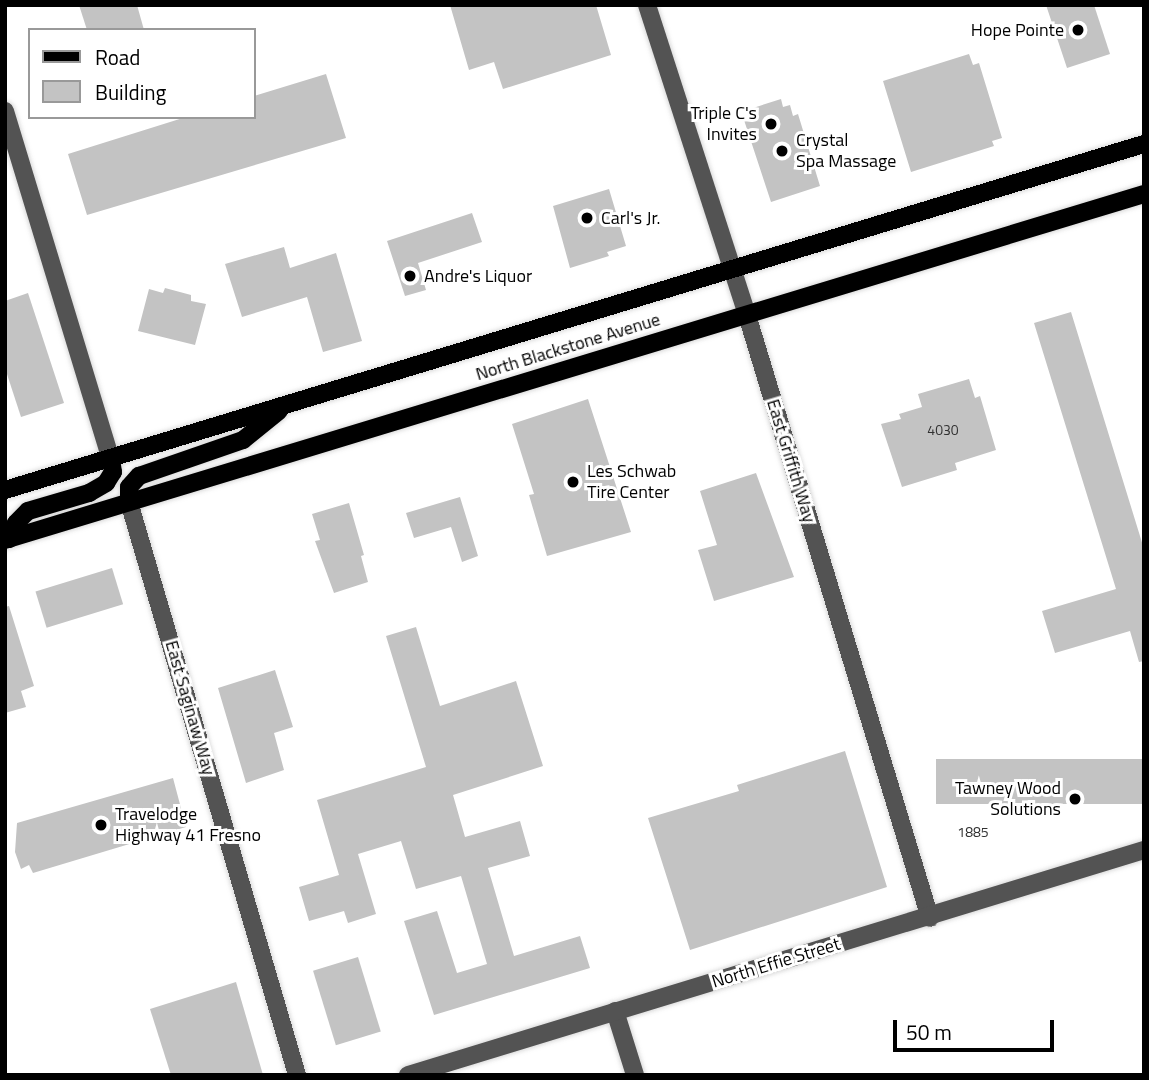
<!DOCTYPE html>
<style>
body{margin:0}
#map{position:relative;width:1149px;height:1080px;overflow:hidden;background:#fff;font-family:"Titillium Web",sans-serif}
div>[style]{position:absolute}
.building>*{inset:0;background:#c3c3c3;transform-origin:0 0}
.roads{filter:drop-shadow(0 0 2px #dbdbdb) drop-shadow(0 0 2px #dbdbdb)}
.minor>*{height:18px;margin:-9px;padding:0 9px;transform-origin:9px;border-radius:9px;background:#535353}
.major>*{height:18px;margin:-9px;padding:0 9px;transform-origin:9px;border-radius:9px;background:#000}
.dots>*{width:19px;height:19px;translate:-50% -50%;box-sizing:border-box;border:4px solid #fff;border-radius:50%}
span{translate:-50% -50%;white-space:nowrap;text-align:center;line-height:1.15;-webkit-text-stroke:6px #fff;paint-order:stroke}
.number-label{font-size:14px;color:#313131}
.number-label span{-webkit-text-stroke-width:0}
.poi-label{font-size:18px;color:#000}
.right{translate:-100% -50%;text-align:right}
.left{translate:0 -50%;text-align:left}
.street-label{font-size:18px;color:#000}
.frame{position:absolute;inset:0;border:7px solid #000;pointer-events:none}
.legend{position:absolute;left:28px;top:28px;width:228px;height:91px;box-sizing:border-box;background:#fff;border:2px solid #999;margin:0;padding:9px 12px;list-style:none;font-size:21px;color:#000}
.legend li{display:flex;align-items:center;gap:14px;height:35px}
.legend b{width:35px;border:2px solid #999}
.scale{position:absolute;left:893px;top:1020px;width:161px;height:32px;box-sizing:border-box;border:4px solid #000;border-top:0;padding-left:9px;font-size:21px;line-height:24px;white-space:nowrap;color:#000;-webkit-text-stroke:5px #fff;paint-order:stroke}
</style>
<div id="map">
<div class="building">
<i style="clip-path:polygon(79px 5px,137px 5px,144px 30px,87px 30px)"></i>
<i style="clip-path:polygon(450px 5px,596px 5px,611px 55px,503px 89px,494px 62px,469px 70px)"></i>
<i style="clip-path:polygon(1046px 5px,1094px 5px,1110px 54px,1067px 68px)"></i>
<i style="clip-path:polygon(969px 54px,973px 65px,979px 63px,1002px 138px,992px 141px,994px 146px,911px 172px,883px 81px)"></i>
<i style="clip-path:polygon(326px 74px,346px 138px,87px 215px,68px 154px,186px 117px,254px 117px,254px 96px)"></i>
<i style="clip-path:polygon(781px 99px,783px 107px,790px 105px,793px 116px,798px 114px,820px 186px,771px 202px,744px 120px,756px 116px,753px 108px)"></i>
<i style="clip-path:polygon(609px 189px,626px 246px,607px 252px,609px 256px,570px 268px,553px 206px)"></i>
<i style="clip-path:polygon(472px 213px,482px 242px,418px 263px,426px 290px,405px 296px,387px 241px)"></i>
<i style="clip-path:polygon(284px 247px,290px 268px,336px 253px,362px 341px,323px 352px,307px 297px,242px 317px,225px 264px)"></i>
<i style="clip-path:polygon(165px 288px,191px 295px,191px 301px,206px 304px,195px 345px,138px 331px,149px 289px,163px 293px)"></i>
<i style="clip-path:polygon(28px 293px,64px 403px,21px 417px,5px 368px,5px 301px)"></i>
<i style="clip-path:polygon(1071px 312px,1144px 549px,1144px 661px,1139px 662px,1130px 631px,1055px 653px,1042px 611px,1116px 589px,1034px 323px)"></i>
<i style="clip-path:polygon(969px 379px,975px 398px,980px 396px,996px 450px,955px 463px,957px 470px,902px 487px,881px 424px,901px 419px,899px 414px,922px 407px,918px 394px)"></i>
<i style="clip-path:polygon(588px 399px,631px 532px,547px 556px,529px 495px,534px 494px,512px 424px)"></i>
<i style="clip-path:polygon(756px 473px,794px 577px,714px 601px,698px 550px,717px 545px,700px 491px)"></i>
<i style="clip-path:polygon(460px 497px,478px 556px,462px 562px,451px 527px,414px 538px,406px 513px)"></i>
<i style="clip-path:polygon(349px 503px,364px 555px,361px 556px,368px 582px,334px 593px,315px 541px,320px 540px,312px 514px)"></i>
<i style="left:112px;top:568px;width:38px;height:80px;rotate:73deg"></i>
<i style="clip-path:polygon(9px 606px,34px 686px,21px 691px,26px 707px,5px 713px,5px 607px)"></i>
<i style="clip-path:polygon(416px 627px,440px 706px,516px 681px,543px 766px,453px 795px,465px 837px,520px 821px,530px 856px,488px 868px,514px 956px,580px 936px,590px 968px,434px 1015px,404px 921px,437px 911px,457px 973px,487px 964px,461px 876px,416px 889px,401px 841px,358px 854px,376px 914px,348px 923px,344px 911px,309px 921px,299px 887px,339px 875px,317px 800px,426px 767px,386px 636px)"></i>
<i style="clip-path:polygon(275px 670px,293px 727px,274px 733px,284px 770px,246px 783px,218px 688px)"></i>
<i style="clip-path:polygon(845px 751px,887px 887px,690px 950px,648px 818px,739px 791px,737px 785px)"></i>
<i style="left:1144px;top:759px;width:45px;height:208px;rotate:90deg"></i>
<i style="clip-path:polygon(173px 778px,186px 827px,33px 873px,29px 865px,21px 869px,15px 852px,17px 823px)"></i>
<i style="left:358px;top:957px;width:78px;height:47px;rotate:73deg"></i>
<i style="clip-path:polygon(236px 982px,263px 1075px,171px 1075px,150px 1009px)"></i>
</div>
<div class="roads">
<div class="minor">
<i style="left:647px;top:5px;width:326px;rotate:72.1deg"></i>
<i style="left:747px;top:315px;width:630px;rotate:73.12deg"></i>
<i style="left:5px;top:111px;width:364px;rotate:73.1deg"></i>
<i style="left:129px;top:502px;width:597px;rotate:73.66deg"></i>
<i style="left:615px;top:1011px;width:67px;rotate:72.6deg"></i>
<i style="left:408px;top:1075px;width:770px;rotate:-17deg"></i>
</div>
<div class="major">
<i style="left:5px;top:490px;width:1190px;rotate:-16.9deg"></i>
<i style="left:129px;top:502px;width:15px;rotate:-90deg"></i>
<i style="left:129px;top:487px;width:15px;rotate:-48deg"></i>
<i style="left:139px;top:476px;width:110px;rotate:-19.1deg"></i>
<i style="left:243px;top:440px;width:46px;rotate:-38.9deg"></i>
<i style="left:9px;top:539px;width:17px;rotate:-66deg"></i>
<i style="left:16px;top:523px;width:17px;rotate:-45deg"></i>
<i style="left:28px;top:511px;width:64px;rotate:-16.4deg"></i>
<i style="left:89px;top:493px;width:20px;rotate:-30deg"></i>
<i style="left:106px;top:483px;width:13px;rotate:-58deg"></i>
<i style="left:113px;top:472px;width:13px;rotate:-99deg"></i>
<i style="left:5px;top:540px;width:1190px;rotate:-16.9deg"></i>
</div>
</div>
<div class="dots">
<i style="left:1078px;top:30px;background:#000"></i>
<i style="left:771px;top:124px;background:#000"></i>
<i style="left:782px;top:151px;background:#000"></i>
<i style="left:587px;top:218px;background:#000"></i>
<i style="left:410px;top:276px;background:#000"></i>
<i style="left:573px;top:482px;background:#000"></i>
<i style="left:1075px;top:799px;background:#000"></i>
<i style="left:101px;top:825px;background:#000"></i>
</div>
<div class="number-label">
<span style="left:943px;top:430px">4030</span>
<span style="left:973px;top:832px">1885</span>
</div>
<div class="poi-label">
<span class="right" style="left:1064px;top:30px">Hope Pointe</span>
<span class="right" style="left:757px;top:124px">Triple C's<br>Invites</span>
<span class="left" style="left:796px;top:151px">Crystal<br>Spa Massage</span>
<span class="left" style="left:601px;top:218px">Carl's Jr.</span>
<span class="left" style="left:424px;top:276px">Andre's Liquor</span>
<span class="left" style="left:587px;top:482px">Les Schwab<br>Tire Center</span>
<span class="right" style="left:1061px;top:799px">Tawney Wood<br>Solutions</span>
<span class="left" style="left:115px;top:825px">Travelodge<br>Highway 41 Fresno</span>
</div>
<div class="street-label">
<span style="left:568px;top:347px;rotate:-17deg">North Blackstone Avenue</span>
<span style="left:791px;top:461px;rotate:73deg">East Griffith Way</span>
<span style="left:190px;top:708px;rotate:74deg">East Saginaw Way</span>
<span style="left:776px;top:963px;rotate:-17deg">North Effie Street</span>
</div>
<div class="frame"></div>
<ul class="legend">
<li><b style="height:9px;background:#000"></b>Road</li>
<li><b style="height:19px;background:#c3c3c3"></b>Building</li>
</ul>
<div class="scale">50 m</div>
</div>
